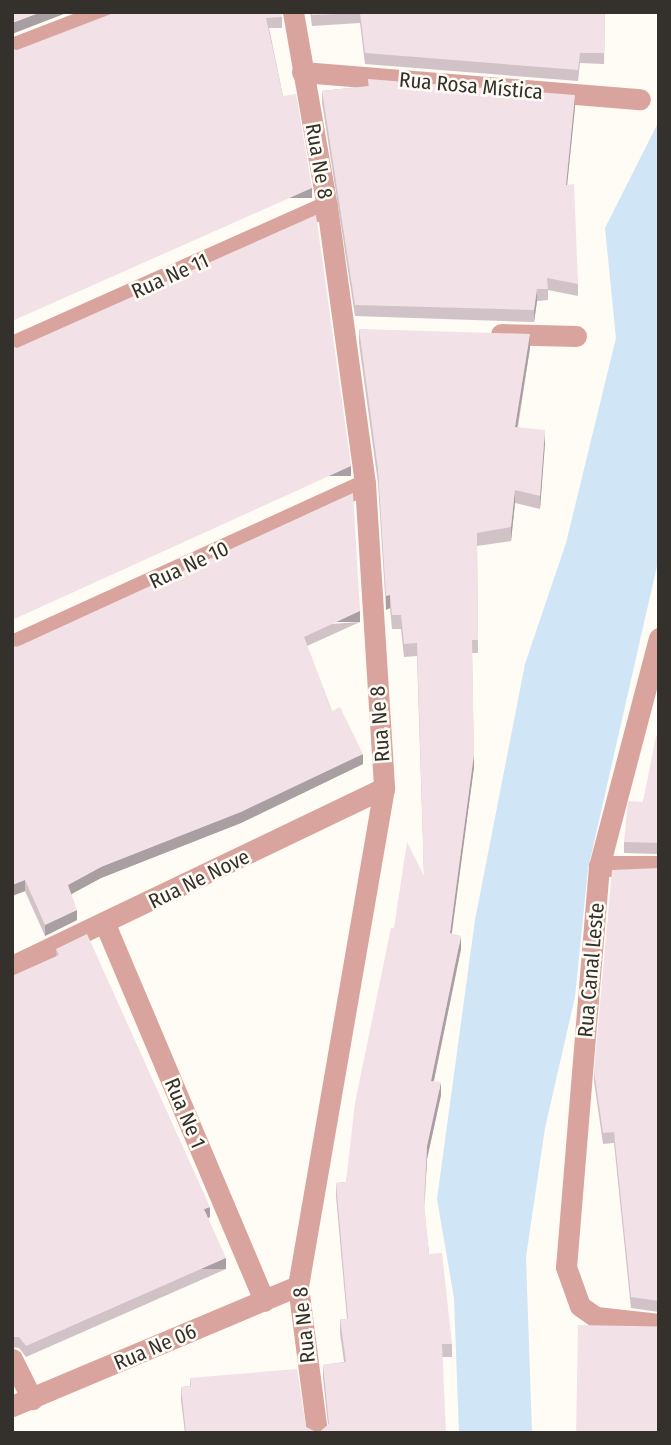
<!DOCTYPE html>
<meta charset="utf-8">
<style>
body{margin:0}
#map{position:relative;width:671px;height:1445px;overflow:hidden;background:#fffbf5;font-family:"Fira Sans Condensed",sans-serif}
div>[style]{position:absolute}
.water>*{inset:0;background:#d0e5f6}
.minor>*{height:21px;margin:-10.5px;padding:0 10.5px;transform-origin:10.5px;border-radius:10.5px;background:#d8a49d}
.wall>*{inset:0;background:#d0c2c7}
.shaded-wall>*{inset:0;background:#a99ea2;transform-origin:0 0}
.building>*{inset:0;background:#f2e1e7;transform-origin:0 0}
span{translate:-50% -50%;white-space:nowrap;text-align:center;line-height:1.15;-webkit-text-stroke:5px #fffbf5;paint-order:stroke}
.street-label{font-size:21px;color:#34312c}
.frame{position:absolute;inset:0;border:14px solid #34312c;pointer-events:none}
</style>
<div id="map">
<div class="water">
<i style="clip-path:polygon(659px 121px,659px 557px,588px 869px,575px 997px,545px 1128px,526px 1257px,532px 1433px,459px 1433px,454px 1298px,437px 1199px,475px 920px,525px 664px,566px 543px,616px 338px,605px 228px)"></i>
</div>
<div class="minor">
<i style="left:293px;top:12px;width:197px;rotate:80.1deg"></i>
<i style="left:327px;top:206px;width:281px;rotate:82.2deg"></i>
<i style="left:365px;top:484px;width:305px;rotate:86.4deg"></i>
<i style="left:384px;top:788px;width:505px;rotate:99.8deg"></i>
<i style="left:298px;top:1286px;width:148px;rotate:82.6deg"></i>
<i style="left:12px;top:48px;width:101px;rotate:-21deg"></i>
<i style="left:302px;top:72px;width:339px;rotate:4.6deg"></i>
<i style="left:501px;top:334px;width:75px;rotate:1.5deg"></i>
<i style="left:12px;top:346px;width:345px;rotate:-24deg"></i>
<i style="left:659px;top:638px;width:236px;rotate:104.7deg"></i>
<i style="left:599px;top:866px;width:402px;rotate:94.7deg"></i>
<i style="left:566px;top:1267px;width:41px;rotate:70.3deg"></i>
<i style="left:580px;top:1306px;width:19px;rotate:35deg"></i>
<i style="left:596px;top:1317px;width:63px;rotate:6.3deg"></i>
<i style="left:12px;top:645px;width:388px;rotate:-24.5deg"></i>
<i style="left:599px;top:866px;width:60px"></i>
<i style="left:105px;top:924px;width:409px;rotate:67.1deg"></i>
<i style="left:12px;top:966px;width:412px;rotate:-25.6deg"></i>
<i style="left:12px;top:1359px;width:45px;rotate:63.4deg"></i>
<i style="left:12px;top:1406px;width:310px;rotate:-22.8deg"></i>
</div>
<div class="wall">
<i style="clip-path:polygon(282px 12px,282px 28px,269px 28px,283px 96px,312px 198px,17px 50px)"></i>
<i style="clip-path:polygon(310px 12px,605px 12px,604px 64px,580px 63px,578px 81px,365px 64px,360px 23px,312px 26px)"></i>
<i style="clip-path:polygon(368px 79px,575px 107px,567px 185px,578px 284px,578px 296px,548px 290px,548px 300px,537px 301px,534px 322px,355px 316px,322px 102px,322px 91px,368px 86px)"></i>
<i style="clip-path:polygon(359px 329px,530px 348px,518px 427px,545px 443px,540px 509px,515px 503px,511px 541px,477px 546px,478px 653px,472px 653px,474px 767px,451px 934px,461px 949px,434px 1081px,441px 1095px,427px 1159px,424px 1207px,429px 1254px,452px 1344px,452px 1357px,443px 1357px,328px 1425px,323px 1378px,323px 1365px,344px 1362px,340px 1333px,340px 1319px,347px 1319px,336px 1196px,336px 1183px,346px 1182px,394px 928px,424px 875px,417px 656px,404px 657px,401px 629px,392px 629px,390px 608px,386px 610px,378px 483px,359px 343px)"></i>
<i style="clip-path:polygon(360px 622px,307px 646px,332px 711px,363px 764px,241px 823px,101px 878px,71px 894px,77px 920px,45px 936px,25px 891px,12px 896px,12px 646px)"></i>
<i style="clip-path:polygon(659px 736px,659px 854px,624px 853px,624px 842px,643px 802px)"></i>
<i style="clip-path:polygon(659px 868px,659px 1312px,631px 1308px,614px 1143px,603px 1144px,594px 1081px,594px 1071px)"></i>
<i style="clip-path:polygon(56px 949px,210px 1217px,208px 1218px,226px 1269px,26px 1357px,19px 1348px,12px 1347px,12px 976px,56px 957px)"></i>
<i style="clip-path:polygon(190px 1378px,306px 1427px,318px 1433px,185px 1433px,181px 1400px,181px 1387px,190px 1386px)"></i>
</div>
<div class="shaded-wall">
<i style="clip-path:polygon(41px 12px,69px 12px,12px 34px,12px 23px)"></i>
<i style="clip-path:polygon(575px 95px,575px 107px,566px 196px,566px 185px)"></i>
<i style="left:312px;top:188px;width:10px;height:328px;rotate:90deg"></i>
<i style="clip-path:polygon(537px 289px,537px 301px,534px 322px,534px 310px)"></i>
<i style="clip-path:polygon(530px 334px,530px 348px,515px 440px,515px 427px)"></i>
<i style="clip-path:polygon(545px 430px,545px 443px,540px 509px,540px 496px)"></i>
<i style="left:351px;top:466px;width:10px;height:372px;rotate:90deg"></i>
<i style="clip-path:polygon(515px 490px,515px 503px,511px 541px,511px 527px)"></i>
<i style="clip-path:polygon(390px 595px,390px 608px,386px 610px,386px 596px)"></i>
<i style="left:360px;top:611px;width:11px;height:62px;rotate:90deg"></i>
<i style="clip-path:polygon(363px 754px,363px 764px,241px 823px,101px 878px,68px 896px,68px 885px,101px 867px)"></i>
<i style="clip-path:polygon(474px 754px,474px 767px,450px 947px,450px 933px)"></i>
<i style="clip-path:polygon(25px 880px,25px 891px,12px 896px,12px 885px)"></i>
<i style="clip-path:polygon(77px 910px,77px 920px,45px 936px,45px 925px)"></i>
<i style="clip-path:polygon(461px 936px,461px 949px,431px 1094px,431px 1081px)"></i>
<i style="clip-path:polygon(441px 1082px,441px 1095px,427px 1159px,424px 1216px,427px 1146px)"></i>
<i style="clip-path:polygon(210px 1207px,210px 1217px,204px 1220px,204px 1209px)"></i>
<i style="left:226px;top:1258px;width:11px;height:219px;rotate:90deg"></i>
</div>
<div class="building">
<i style="clip-path:polygon(12px 12px,41px 12px,12px 23px)"></i>
<i style="clip-path:polygon(111px 12px,282px 12px,282px 17px,266px 18px,283px 96px,296px 94px,312px 188px,12px 321px,12px 49px,17px 50px,111px 14px)"></i>
<i style="clip-path:polygon(311px 12px,605px 12px,604px 53px,580px 53px,578px 70px,365px 53px,360px 13px,312px 15px)"></i>
<i style="clip-path:polygon(368px 79px,575px 95px,566px 185px,574px 184px,578px 284px,547px 278px,548px 289px,537px 289px,534px 310px,355px 305px,322px 91px,369px 86px)"></i>
<i style="clip-path:polygon(316px 215px,351px 466px,12px 620px,12px 346px,17px 348px)"></i>
<i style="clip-path:polygon(359px 329px,530px 334px,515px 427px,545px 430px,540px 496px,515px 490px,511px 527px,477px 533px,478px 640px,472px 640px,474px 754px,450px 933px,461px 936px,431px 1081px,441px 1082px,427px 1146px,424px 1202px,429px 1254px,442px 1253px,452px 1344px,442px 1344px,446px 1433px,318px 1433px,329px 1424px,323px 1365px,346px 1362px,340px 1319px,348px 1319px,336px 1183px,346px 1182px,355px 1103px,391px 928px,394px 928px,407px 842px,424px 876px,417px 643px,404px 644px,401px 615px,392px 615px,390px 595px,386px 596px,378px 470px)"></i>
<i style="clip-path:polygon(353px 493px,360px 611px,304px 637px,332px 711px,340px 707px,363px 754px,241px 812px,101px 867px,68px 885px,77px 910px,45px 925px,25px 880px,12px 885px,12px 646px,17px 647px)"></i>
<i style="clip-path:polygon(656px 736px,659px 736px,659px 843px,624px 842px,628px 801px,643px 802px)"></i>
<i style="clip-path:polygon(659px 868px,659px 1301px,631px 1297px,614px 1132px,603px 1133px,594px 1071px,612px 870px)"></i>
<i style="clip-path:polygon(87px 934px,210px 1207px,204px 1209px,226px 1258px,26px 1346px,19px 1337px,12px 1337px,12px 976px,59px 955px,56px 949px)"></i>
<i style="left:578px;top:1325px;width:81px;height:108px;rotate:1deg"></i>
<i style="clip-path:polygon(297px 1369px,306px 1427px,318px 1433px,186px 1433px,181px 1387px,191px 1386px,190px 1378px)"></i>
</div>
<div class="street-label">
<span style="left:471px;top:86px;rotate:5deg">Rua Rosa Mística</span>
<span style="left:319px;top:161px;rotate:80deg">Rua Ne 8</span>
<span style="left:170px;top:276px;rotate:-24deg">Rua Ne 11</span>
<span style="left:189px;top:565px;rotate:-25deg">Rua Ne 10</span>
<span style="left:380px;top:724px;rotate:-94deg">Rua Ne 8</span>
<span style="left:199px;top:879px;rotate:-26deg">Rua Ne Nove</span>
<span style="left:591px;top:970px;rotate:-85deg">Rua Canal Leste</span>
<span style="left:185px;top:1113px;rotate:67deg">Rua Ne 1</span>
<span style="left:304px;top:1325px;rotate:-96deg">Rua Ne 8</span>
<span style="left:155px;top:1347px;rotate:-23deg">Rua Ne 06</span>
</div>
<div class="frame"></div>
</div>
